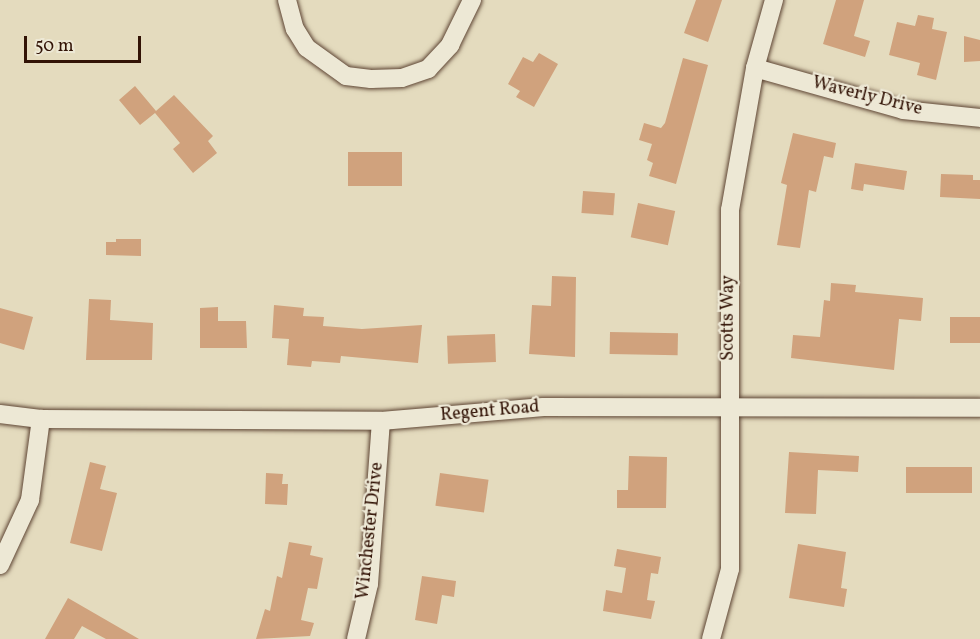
<!DOCTYPE html>
<style>
body{margin:0}
#map{position:relative;width:980px;height:639px;overflow:hidden;background:#e4dbbe;font-family:Vollkorn,serif}
div>[style]{position:absolute}
.building>*{inset:0;background:#d0a27d;transform-origin:0 0}
.roads{filter:drop-shadow(0 0 2px #5e4534) drop-shadow(0 0 2px #5e4534)}
.street>*{height:18px;margin:-9px;padding:0 9px;transform-origin:9px;border-radius:9px;background:#ede8d5}
span{translate:-50% -50%;white-space:nowrap;text-align:center;line-height:1.15;-webkit-text-stroke:4.5px #ede8d5;paint-order:stroke}
.street-label{font-size:18px;color:#321306}
.scale{position:absolute;left:24px;top:36px;width:117px;height:27px;box-sizing:border-box;border:3px solid #321306;border-top:0;padding-left:8px;font-size:18px;line-height:21px;white-space:nowrap;color:#321306;-webkit-text-stroke:4px #ede8d5;paint-order:stroke}
</style>
<div id="map">
<div class="building">
<i style="clip-path:polygon(696px 0,722px 0,708px 42px,684px 33px)"></i>
<i style="clip-path:polygon(836px 0,864px 0,854px 36px,870px 41px,865px 57px,823px 44px)"></i>
<i style="clip-path:polygon(918px 15px,934px 18px,932px 29px,947px 32px,936px 80px,917px 75px,920px 63px,889px 55px,897px 22px,915px 26px)"></i>
<i style="clip-path:polygon(964px 36px,980px 40px,980px 61px,964px 62px)"></i>
<i style="clip-path:polygon(539px 53px,558px 64px,534px 107px,516px 97px,520px 91px,508px 84px,523px 57px,533px 62px)"></i>
<i style="clip-path:polygon(683px 58px,708px 65px,676px 184px,649px 176px,653px 163px,647px 160px,652px 144px,639px 140px,644px 123px,661px 128px,665px 123px)"></i>
<i style="clip-path:polygon(135px 86px,156px 111px,174px 95px,213px 136px,208px 141px,217px 153px,193px 173px,173px 149px,180px 143px,155px 113px,140px 125px,119px 100px)"></i>
<i style="clip-path:polygon(793px 133px,836px 143px,833px 158px,824px 156px,816px 192px,809px 190px,800px 248px,777px 245px,787px 185px,781px 183px)"></i>
<i style="left:402px;top:152px;width:34px;height:54px;rotate:90deg"></i>
<i style="clip-path:polygon(855px 163px,907px 171px,904px 190px,864px 184px,863px 191px,851px 189px)"></i>
<i style="clip-path:polygon(941px 174px,973px 175px,973px 180px,980px 180px,980px 199px,940px 197px)"></i>
<i style="left:583px;top:191px;width:32px;height:22px;rotate:4deg"></i>
<i style="left:638px;top:203px;width:38px;height:35px;rotate:12deg"></i>
<i style="clip-path:polygon(116px 239px,141px 239px,141px 256px,106px 255px,106px 242px,116px 242px)"></i>
<i style="clip-path:polygon(552px 276px,576px 277px,575px 357px,529px 354px,532px 305px,551px 306px)"></i>
<i style="clip-path:polygon(831px 283px,856px 285px,855px 292px,923px 298px,921px 321px,899px 319px,894px 370px,791px 358px,793px 335px,820px 337px,824px 300px,830px 301px)"></i>
<i style="clip-path:polygon(89px 299px,111px 300px,110px 320px,153px 323px,152px 360px,86px 360px)"></i>
<i style="clip-path:polygon(274px 305px,304px 308px,303px 316px,324px 317px,323px 326px,362px 329px,422px 325px,418px 363px,341px 356px,340px 363px,312px 361px,311px 367px,287px 365px,289px 339px,272px 338px)"></i>
<i style="clip-path:polygon(218px 307px,218px 321px,246px 321px,247px 348px,200px 348px,200px 308px)"></i>
<i style="clip-path:polygon(0 308px,33px 317px,24px 350px,0 343px)"></i>
<i style="left:980px;top:317px;width:26px;height:30px;rotate:90deg"></i>
<i style="left:610px;top:332px;width:68px;height:22px;rotate:1deg"></i>
<i style="left:495px;top:334px;width:28px;height:48px;rotate:88deg"></i>
<i style="clip-path:polygon(789px 452px,859px 456px,858px 472px,818px 470px,816px 514px,785px 513px)"></i>
<i style="clip-path:polygon(629px 456px,667px 457px,666px 508px,617px 508px,617px 490px,628px 490px)"></i>
<i style="clip-path:polygon(90px 462px,106px 466px,100px 489px,117px 493px,102px 551px,70px 543px)"></i>
<i style="left:972px;top:467px;width:26px;height:66px;rotate:90deg"></i>
<i style="clip-path:polygon(266px 473px,283px 474px,282px 484px,288px 484px,287px 505px,265px 504px)"></i>
<i style="left:440px;top:473px;width:49px;height:33px;rotate:8deg"></i>
<i style="clip-path:polygon(289px 542px,312px 546px,310px 555px,323px 558px,317px 589px,308px 588px,301px 620px,314px 623px,310px 636px,256px 639px,265px 609px,270px 611px,277px 576px,282px 578px)"></i>
<i style="clip-path:polygon(798px 544px,846px 552px,841px 588px,847px 589px,844px 607px,789px 598px)"></i>
<i style="clip-path:polygon(617px 549px,661px 557px,658px 574px,651px 573px,647px 600px,655px 601px,651px 619px,603px 611px,606px 590px,622px 593px,626px 568px,614px 566px)"></i>
<i style="clip-path:polygon(422px 576px,456px 581px,454px 597px,442px 595px,437px 624px,415px 620px)"></i>
<i style="clip-path:polygon(68px 598px,139px 639px,106px 639px,82px 626px,74px 639px,45px 639px)"></i>
</div>
<div class="roads">
<div class="street">
<i style="left:287px;top:0;width:30px;rotate:75deg"></i>
<i style="left:295px;top:29px;width:22px;rotate:58deg"></i>
<i style="left:307px;top:48px;width:48px;rotate:35.7deg"></i>
<i style="left:346px;top:76px;width:25px;rotate:7deg"></i>
<i style="left:371px;top:79px;width:31px;rotate:-2deg"></i>
<i style="left:402px;top:78px;width:28px;rotate:-19deg"></i>
<i style="left:428px;top:69px;width:33px;rotate:-47deg"></i>
<i style="left:450px;top:45px;width:50px;rotate:-63.9deg"></i>
<i style="left:755px;top:68px;width:154px;rotate:15.8deg"></i>
<i style="left:903px;top:110px;width:77px;rotate:5.9deg"></i>
<i style="left:0;top:414px;width:41px;rotate:7deg"></i>
<i style="left:41px;top:419px;width:340px;rotate:0.3deg"></i>
<i style="left:381px;top:421px;width:163px;rotate:-4.9deg"></i>
<i style="left:543px;top:407px;width:437px;rotate:0.1deg"></i>
<i style="left:0;top:565px;width:72px;rotate:-65.2deg"></i>
<i style="left:30px;top:500px;width:82px;rotate:-82.3deg"></i>
<i style="left:356px;top:639px;width:57px;rotate:-76.7deg"></i>
<i style="left:369px;top:584px;width:163px;rotate:-85.8deg"></i>
<i style="left:711px;top:639px;width:73px;rotate:-74.8deg"></i>
<i style="left:730px;top:569px;width:359px;rotate:-90deg"></i>
<i style="left:730px;top:210px;width:144px;rotate:-80deg"></i>
<i style="left:755px;top:68px;width:71px;rotate:-74.4deg"></i>
</div>
</div>
<div class="street-label">
<span style="left:867px;top:97px;rotate:14deg">Waverly Drive</span>
<span style="left:729px;top:318px;rotate:-90deg">Scotts Way</span>
<span style="left:490px;top:412px;rotate:-5deg">Regent Road</span>
<span style="left:371px;top:531px;rotate:-84deg">Winchester Drive</span>
</div>
<div class="scale">50 m</div>
</div>
